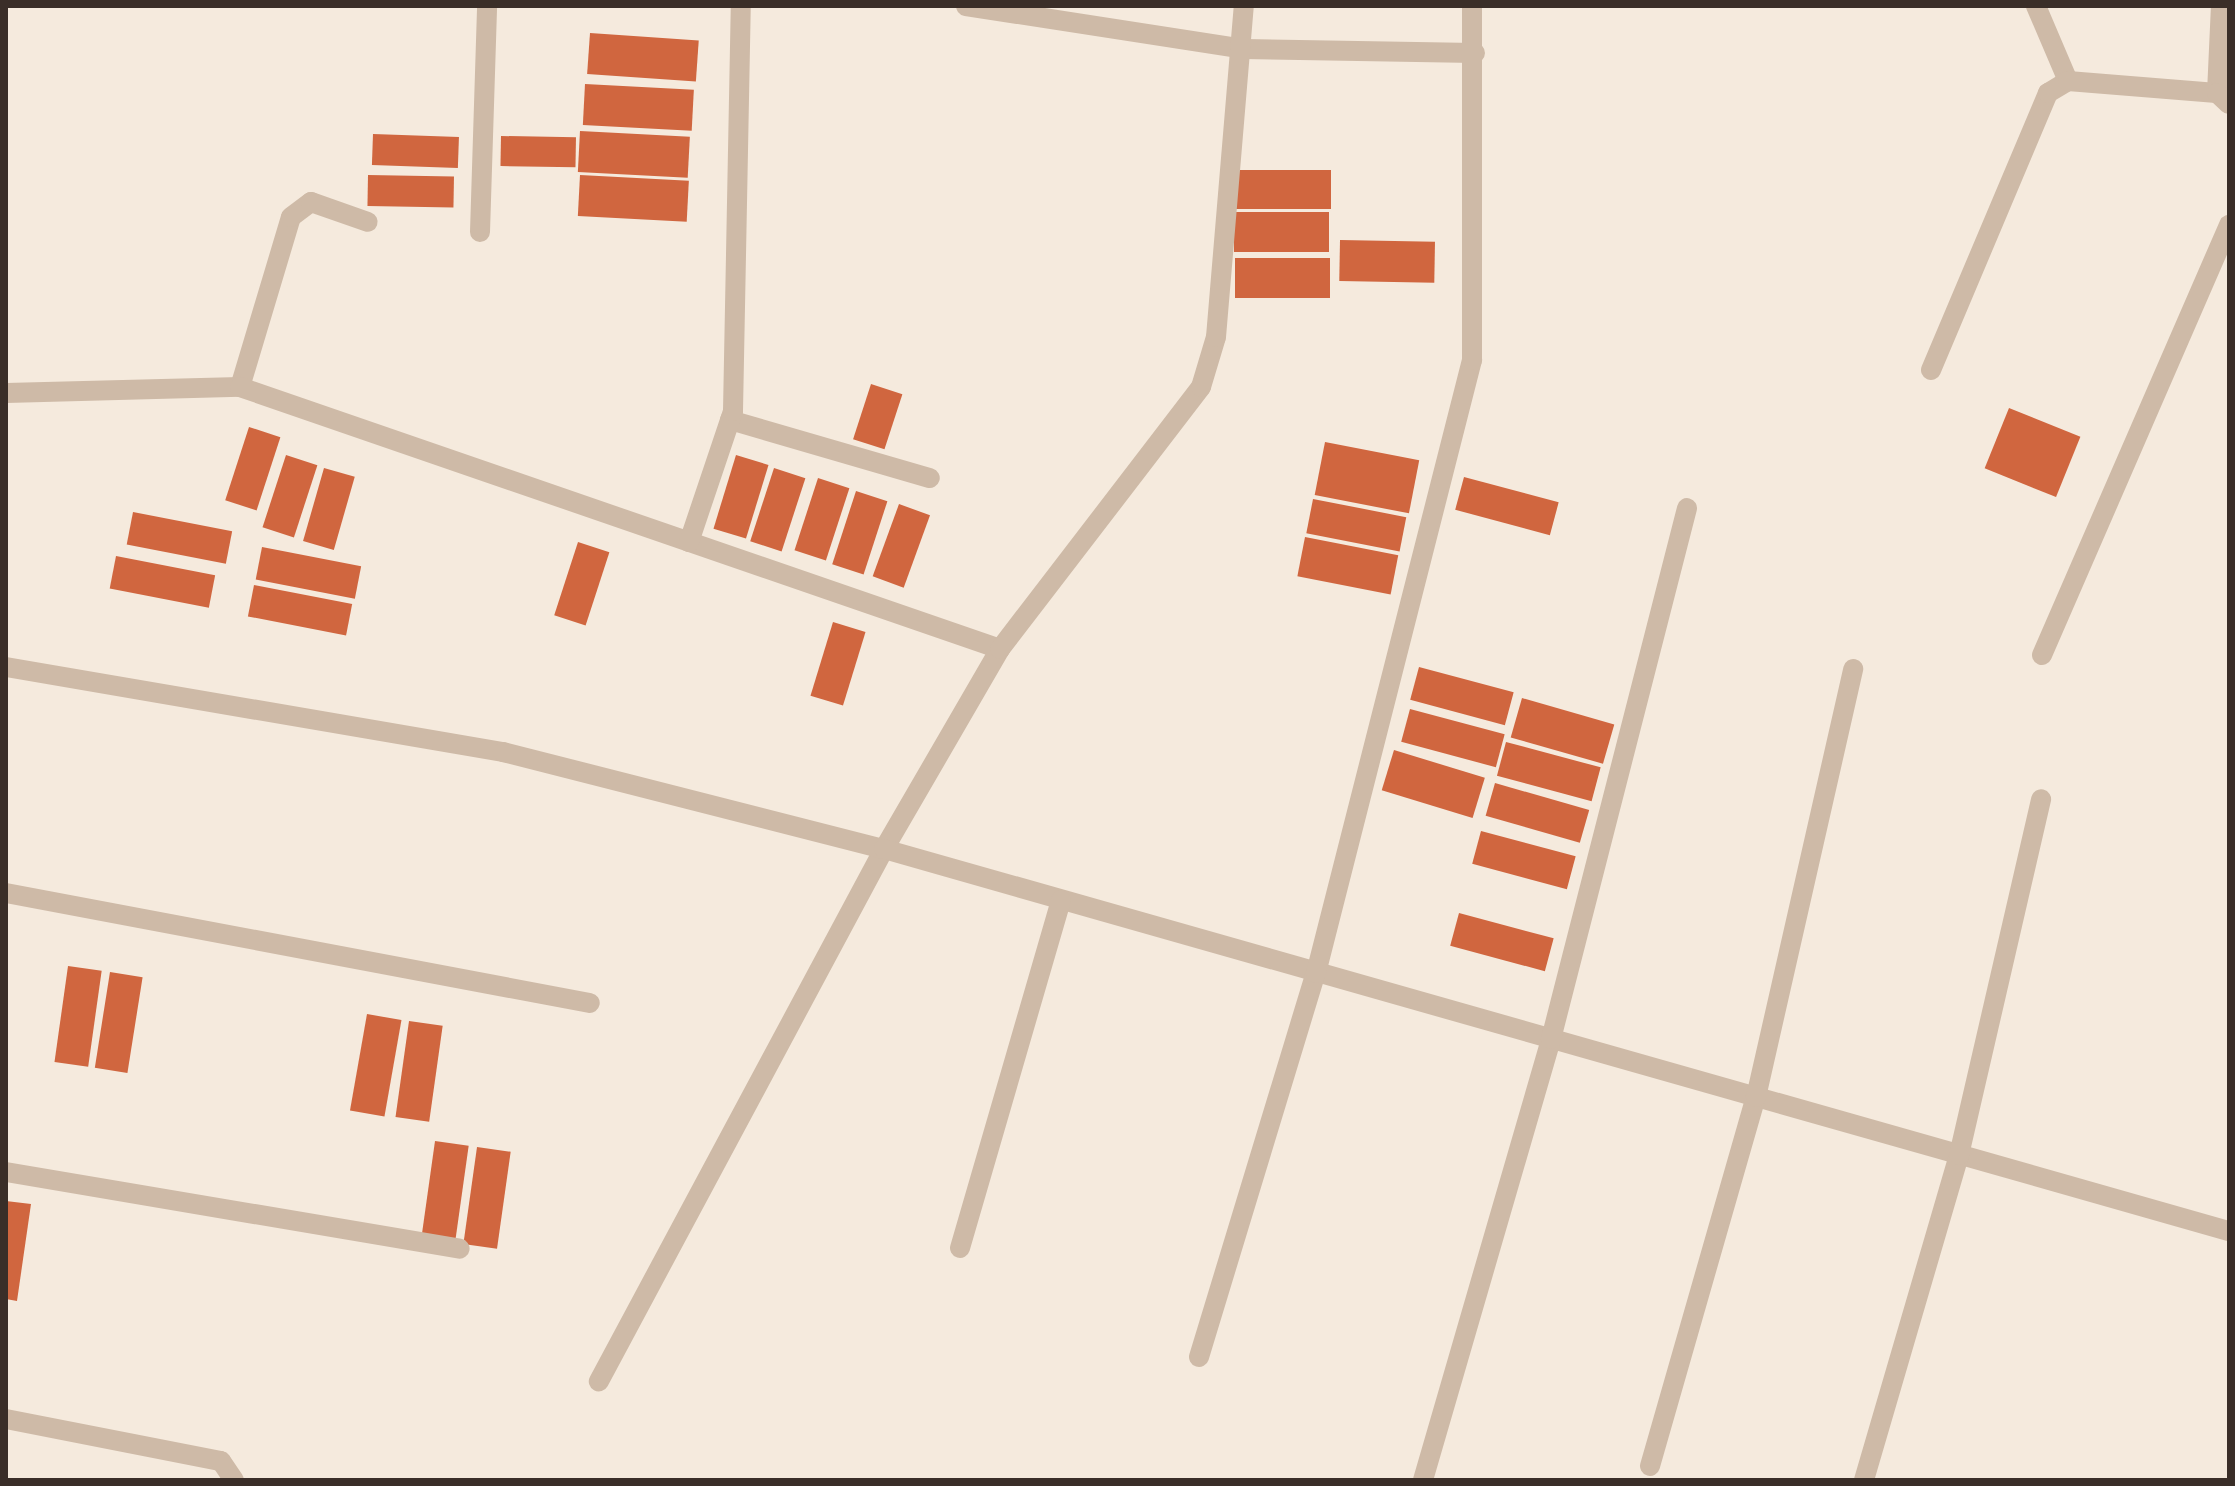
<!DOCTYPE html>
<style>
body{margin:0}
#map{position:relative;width:2235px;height:1486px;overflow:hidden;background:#f5eadd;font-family:Montserrat,sans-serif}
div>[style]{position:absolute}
.building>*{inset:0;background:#d0663f;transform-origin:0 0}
.street>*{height:20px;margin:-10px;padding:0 10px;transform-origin:10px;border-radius:10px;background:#cebaa7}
span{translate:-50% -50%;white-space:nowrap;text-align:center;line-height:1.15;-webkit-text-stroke:6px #fbf4ea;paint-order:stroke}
.frame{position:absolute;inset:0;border:8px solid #3a2e28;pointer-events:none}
</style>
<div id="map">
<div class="building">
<i style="left:590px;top:33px;width:109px;height:41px;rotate:4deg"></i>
<i style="left:585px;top:84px;width:109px;height:41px;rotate:3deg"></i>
<i style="left:580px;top:131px;width:110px;height:41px;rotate:3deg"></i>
<i style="left:373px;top:134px;width:86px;height:31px;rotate:2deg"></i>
<i style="left:501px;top:136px;width:75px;height:30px;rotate:1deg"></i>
<i style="left:1236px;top:170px;width:95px;height:39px"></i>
<i style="left:368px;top:175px;width:86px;height:31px;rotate:1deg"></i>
<i style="left:580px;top:175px;width:109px;height:41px;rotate:3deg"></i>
<i style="left:1234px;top:212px;width:95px;height:40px"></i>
<i style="left:1340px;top:240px;width:95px;height:41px;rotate:1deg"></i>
<i style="left:1235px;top:258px;width:95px;height:40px"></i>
<i style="left:871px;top:384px;width:33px;height:58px;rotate:18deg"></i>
<i style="left:2009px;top:408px;width:77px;height:65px;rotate:22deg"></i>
<i style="left:249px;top:427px;width:33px;height:77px;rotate:18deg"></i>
<i style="left:1325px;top:442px;width:96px;height:54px;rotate:11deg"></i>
<i style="left:286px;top:455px;width:33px;height:76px;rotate:18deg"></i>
<i style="left:736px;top:455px;width:34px;height:77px;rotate:17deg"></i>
<i style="left:324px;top:468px;width:32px;height:76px;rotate:16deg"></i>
<i style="left:774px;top:468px;width:33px;height:77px;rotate:18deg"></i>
<i style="left:1464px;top:477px;width:98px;height:34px;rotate:15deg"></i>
<i style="left:818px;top:478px;width:33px;height:76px;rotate:18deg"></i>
<i style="left:856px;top:491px;width:33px;height:77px;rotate:18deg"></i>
<i style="left:1313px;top:499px;width:95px;height:35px;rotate:11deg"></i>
<i style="left:899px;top:504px;width:33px;height:77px;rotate:20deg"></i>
<i style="left:133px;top:512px;width:101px;height:33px;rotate:11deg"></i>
<i style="left:1305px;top:537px;width:95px;height:40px;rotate:11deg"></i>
<i style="left:578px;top:542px;width:33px;height:77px;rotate:18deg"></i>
<i style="left:262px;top:547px;width:101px;height:33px;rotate:11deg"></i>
<i style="left:116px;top:556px;width:101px;height:33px;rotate:11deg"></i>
<i style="left:254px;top:585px;width:100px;height:32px;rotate:11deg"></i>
<i style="left:833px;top:622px;width:34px;height:77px;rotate:17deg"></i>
<i style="left:1419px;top:667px;width:98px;height:34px;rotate:15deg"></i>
<i style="left:1522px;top:698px;width:96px;height:41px;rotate:16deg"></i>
<i style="left:1410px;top:709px;width:98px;height:34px;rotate:15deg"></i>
<i style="left:1506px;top:742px;width:98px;height:35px;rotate:15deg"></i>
<i style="left:1394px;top:750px;width:95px;height:42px;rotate:17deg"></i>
<i style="left:1495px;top:783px;width:98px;height:34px;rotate:16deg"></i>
<i style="left:1481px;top:831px;width:98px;height:34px;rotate:15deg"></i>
<i style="left:1459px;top:913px;width:98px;height:34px;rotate:15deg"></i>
<i style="left:68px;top:966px;width:34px;height:97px;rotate:8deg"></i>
<i style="left:110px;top:972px;width:33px;height:97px;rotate:9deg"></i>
<i style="left:367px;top:1014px;width:35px;height:98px;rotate:10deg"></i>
<i style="left:409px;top:1021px;width:34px;height:97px;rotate:8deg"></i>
<i style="left:435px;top:1141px;width:34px;height:98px;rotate:8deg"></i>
<i style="left:477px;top:1147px;width:34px;height:98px;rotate:8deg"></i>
<i style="clip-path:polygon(6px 1201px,31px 1204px,17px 1301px,6px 1299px)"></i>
</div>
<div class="street">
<i style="left:966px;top:6px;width:281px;rotate:8.8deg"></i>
<i style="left:1244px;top:49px;width:231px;rotate:1deg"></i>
<i style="left:2036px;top:6px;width:82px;rotate:66.9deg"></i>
<i style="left:2217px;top:93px;width:87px;rotate:-87.4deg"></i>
<i style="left:480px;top:232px;width:226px;rotate:-88.2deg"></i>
<i style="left:1931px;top:370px;width:301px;rotate:-67.1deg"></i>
<i style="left:2048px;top:93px;width:23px;rotate:-31deg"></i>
<i style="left:2068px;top:81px;width:149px;rotate:4.6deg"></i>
<i style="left:2217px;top:93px;width:16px;rotate:43deg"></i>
<i style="left:240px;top:387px;width:177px;rotate:-73.3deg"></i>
<i style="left:291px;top:217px;width:25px;rotate:-37deg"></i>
<i style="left:311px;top:202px;width:60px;rotate:19.3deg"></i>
<i style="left:6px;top:393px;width:234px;rotate:-1.5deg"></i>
<i style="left:240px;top:387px;width:804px;rotate:19.02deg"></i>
<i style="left:1000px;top:649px;width:231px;rotate:120.1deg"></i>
<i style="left:884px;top:849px;width:604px;rotate:118.18deg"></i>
<i style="left:730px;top:420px;width:208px;rotate:16.2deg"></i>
<i style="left:689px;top:542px;width:138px;rotate:-71.4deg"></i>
<i style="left:733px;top:411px;width:405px;rotate:-88.9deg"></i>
<i style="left:1000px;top:649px;width:330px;rotate:-52.5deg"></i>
<i style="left:1201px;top:387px;width:52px;rotate:-73.3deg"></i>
<i style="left:1216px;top:337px;width:332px;rotate:-85.2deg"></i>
<i style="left:2042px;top:655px;width:469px;rotate:-66.5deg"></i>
<i style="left:6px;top:667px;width:504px;rotate:9.71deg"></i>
<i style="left:503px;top:752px;width:393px;rotate:14.3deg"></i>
<i style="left:884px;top:849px;width:1398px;rotate:15.86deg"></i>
<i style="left:6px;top:893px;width:594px;rotate:10.67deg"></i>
<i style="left:6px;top:1172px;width:460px;rotate:9.6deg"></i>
<i style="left:960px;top:1248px;width:362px;rotate:-73.8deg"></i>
<i style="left:1199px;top:1357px;width:401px;rotate:-73.1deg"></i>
<i style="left:1316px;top:973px;width:633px;rotate:-75.72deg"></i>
<i style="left:1472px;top:360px;width:354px;rotate:-90deg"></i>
<i style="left:6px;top:1419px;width:219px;rotate:11.1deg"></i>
<i style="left:221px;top:1461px;width:23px;rotate:56deg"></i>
<i style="left:1650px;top:1466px;width:384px;rotate:-74deg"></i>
<i style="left:1756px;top:1097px;width:439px;rotate:-77.2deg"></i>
<i style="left:1423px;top:1480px;width:459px;rotate:-73.8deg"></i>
<i style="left:1551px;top:1039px;width:548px;rotate:-75.63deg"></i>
<i style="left:1864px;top:1480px;width:339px;rotate:-73.7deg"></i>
<i style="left:1959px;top:1155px;width:365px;rotate:-77deg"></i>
</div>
<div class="frame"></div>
</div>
